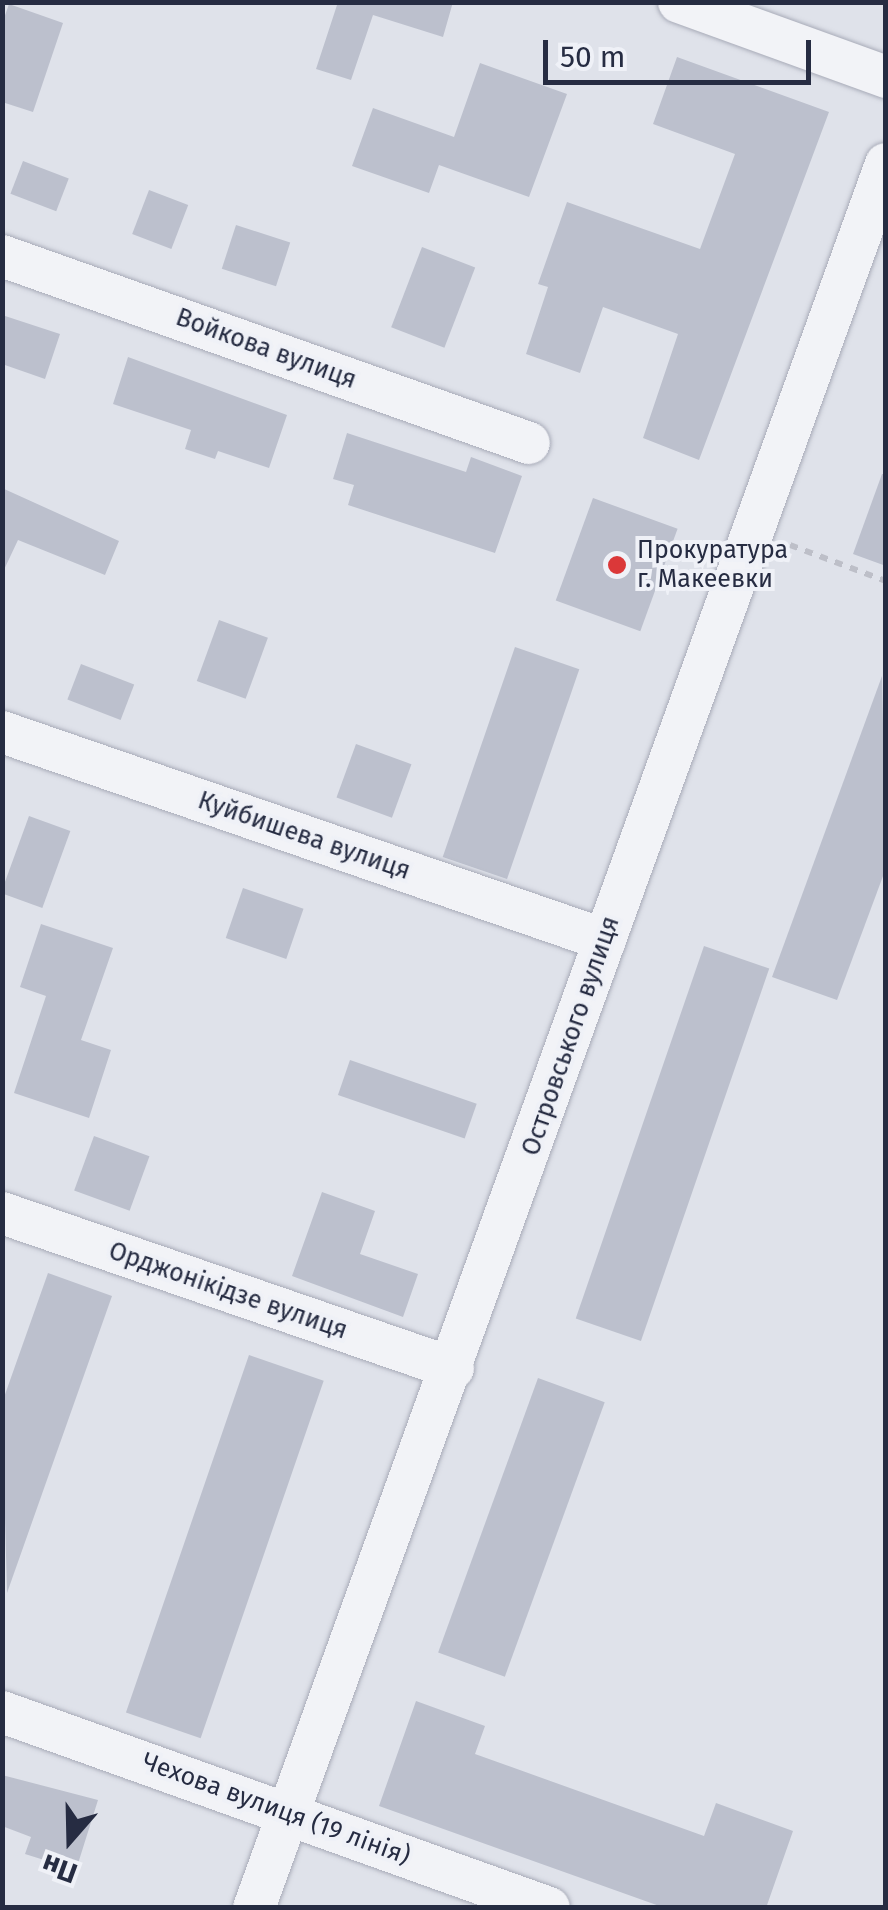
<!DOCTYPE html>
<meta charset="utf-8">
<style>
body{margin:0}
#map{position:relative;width:888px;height:1910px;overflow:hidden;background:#dfe2ea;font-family:"Fira Sans",sans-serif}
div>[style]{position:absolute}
.building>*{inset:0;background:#bcc0cd;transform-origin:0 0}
.path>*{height:6px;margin-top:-3px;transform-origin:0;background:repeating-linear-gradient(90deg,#bdbfc8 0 8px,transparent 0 16px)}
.roads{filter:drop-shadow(0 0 2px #a8abb8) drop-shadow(0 0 2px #a8abb8)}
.minor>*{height:42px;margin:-21px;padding:0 21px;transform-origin:21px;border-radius:21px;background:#f2f3f7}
.dots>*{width:28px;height:28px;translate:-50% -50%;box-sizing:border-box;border:5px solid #eff1f7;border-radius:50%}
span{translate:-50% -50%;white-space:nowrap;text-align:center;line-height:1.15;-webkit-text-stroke:8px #eff1f7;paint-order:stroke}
.street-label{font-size:25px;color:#262c42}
.poi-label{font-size:25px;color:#262c42}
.left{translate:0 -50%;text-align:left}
.frame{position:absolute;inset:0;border:5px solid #262c42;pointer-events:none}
.north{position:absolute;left:20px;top:1790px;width:100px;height:100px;-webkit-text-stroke:8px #eff1f7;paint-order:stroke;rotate:200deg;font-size:28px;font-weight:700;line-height:40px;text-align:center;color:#262c42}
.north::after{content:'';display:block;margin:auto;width:35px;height:45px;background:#262c42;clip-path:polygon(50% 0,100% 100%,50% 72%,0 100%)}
.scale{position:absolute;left:543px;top:40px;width:268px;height:45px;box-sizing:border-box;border:5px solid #262c42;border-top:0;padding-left:12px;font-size:30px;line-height:35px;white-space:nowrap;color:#262c42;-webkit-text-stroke:8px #eff1f7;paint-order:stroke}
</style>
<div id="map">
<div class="building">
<i style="clip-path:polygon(338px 2px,453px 2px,443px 37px,373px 15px,351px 80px,316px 69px)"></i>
<i style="clip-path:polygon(9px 4px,63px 23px,33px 112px,2px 102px,2px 24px)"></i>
<i style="clip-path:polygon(677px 57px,829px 112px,699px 460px,643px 438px,678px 334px,603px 307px,580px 373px,526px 354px,548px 287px,538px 284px,567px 202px,700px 249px,735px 154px,653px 124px)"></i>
<i style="clip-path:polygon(480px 63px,567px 94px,529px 197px,439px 165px,429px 193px,352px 166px,373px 108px,454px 137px)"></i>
<i style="left:23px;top:161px;width:49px;height:35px;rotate:21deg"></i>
<i style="left:149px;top:190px;width:42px;height:47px;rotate:21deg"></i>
<i style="left:236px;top:225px;width:57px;height:46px;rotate:18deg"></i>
<i style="left:422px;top:247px;width:57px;height:86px;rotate:21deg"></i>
<i style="clip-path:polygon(2px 315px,60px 334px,45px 379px,2px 364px)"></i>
<i style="clip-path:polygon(128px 357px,287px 415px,269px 468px,218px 451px,215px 459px,185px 449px,191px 430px,113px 404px)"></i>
<i style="clip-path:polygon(347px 433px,466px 472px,471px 457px,522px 476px,495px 553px,348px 505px,354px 485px,333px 479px)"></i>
<i style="clip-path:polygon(882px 474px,886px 474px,886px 566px,853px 554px)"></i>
<i style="clip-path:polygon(2px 488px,119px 541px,105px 575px,18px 540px,2px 574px)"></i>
<i style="left:593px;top:498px;width:90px;height:109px;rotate:20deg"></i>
<i style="left:219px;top:620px;width:52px;height:65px;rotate:20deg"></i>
<i style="left:515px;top:647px;width:68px;height:222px;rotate:19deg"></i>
<i style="left:81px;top:664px;width:57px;height:38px;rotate:21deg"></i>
<i style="clip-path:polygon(882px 676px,886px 868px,837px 1000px,772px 977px)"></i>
<i style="left:356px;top:744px;width:59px;height:57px;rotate:20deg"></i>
<i style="left:29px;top:816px;width:44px;height:82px;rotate:20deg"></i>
<i style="left:243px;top:888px;width:64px;height:53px;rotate:19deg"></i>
<i style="clip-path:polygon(41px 924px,113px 948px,81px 1040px,111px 1050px,89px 1118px,14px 1093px,46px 996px,20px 987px)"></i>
<i style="left:704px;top:946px;width:69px;height:394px;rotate:19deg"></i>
<i style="left:350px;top:1060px;width:134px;height:37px;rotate:19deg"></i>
<i style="left:94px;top:1136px;width:59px;height:58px;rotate:20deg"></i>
<i style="clip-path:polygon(322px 1192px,375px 1211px,360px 1254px,418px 1274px,403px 1317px,292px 1276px)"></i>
<i style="clip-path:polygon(48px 1273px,112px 1296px,7px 1593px,2px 1403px)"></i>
<i style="left:249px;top:1355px;width:79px;height:378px;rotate:19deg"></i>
<i style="left:538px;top:1378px;width:71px;height:292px;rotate:20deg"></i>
<i style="clip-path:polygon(416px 1701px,485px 1726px,475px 1754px,704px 1836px,716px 1803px,793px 1831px,766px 1908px,665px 1908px,379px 1806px)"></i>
<i style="clip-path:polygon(2px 1775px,98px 1800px,76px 1870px,25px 1854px,31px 1837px,2px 1826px)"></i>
</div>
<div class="path">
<i style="left:790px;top:545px;width:103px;rotate:20.6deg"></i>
</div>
<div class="roads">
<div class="minor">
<i style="left:679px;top:2px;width:220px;rotate:19.9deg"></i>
<i style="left:2px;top:256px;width:559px;rotate:19.54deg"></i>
<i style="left:2px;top:732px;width:638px;rotate:19.03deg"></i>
<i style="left:2px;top:1213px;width:477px;rotate:19deg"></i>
<i style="left:2px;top:1712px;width:581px;rotate:19.71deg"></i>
<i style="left:254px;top:1908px;width:1855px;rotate:-70.08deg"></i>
</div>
</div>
<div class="dots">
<i style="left:617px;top:565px;background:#db3839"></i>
</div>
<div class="street-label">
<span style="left:266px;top:349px;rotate:20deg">Войкова вулиця</span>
<span style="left:304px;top:836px;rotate:19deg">Куйбишева вулиця</span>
<span style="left:571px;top:1036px;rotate:-71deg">Островського вулиця</span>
<span style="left:228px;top:1291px;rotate:19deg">Орджонікідзе вулиця</span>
<span style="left:276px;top:1809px;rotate:20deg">Чехова вулиця (19 лiнiя)</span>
</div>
<div class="poi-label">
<span class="left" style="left:637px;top:565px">Прокуратура<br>г. Макеевки</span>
</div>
<div class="frame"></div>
<div class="north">Пн</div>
<div class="scale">50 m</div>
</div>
